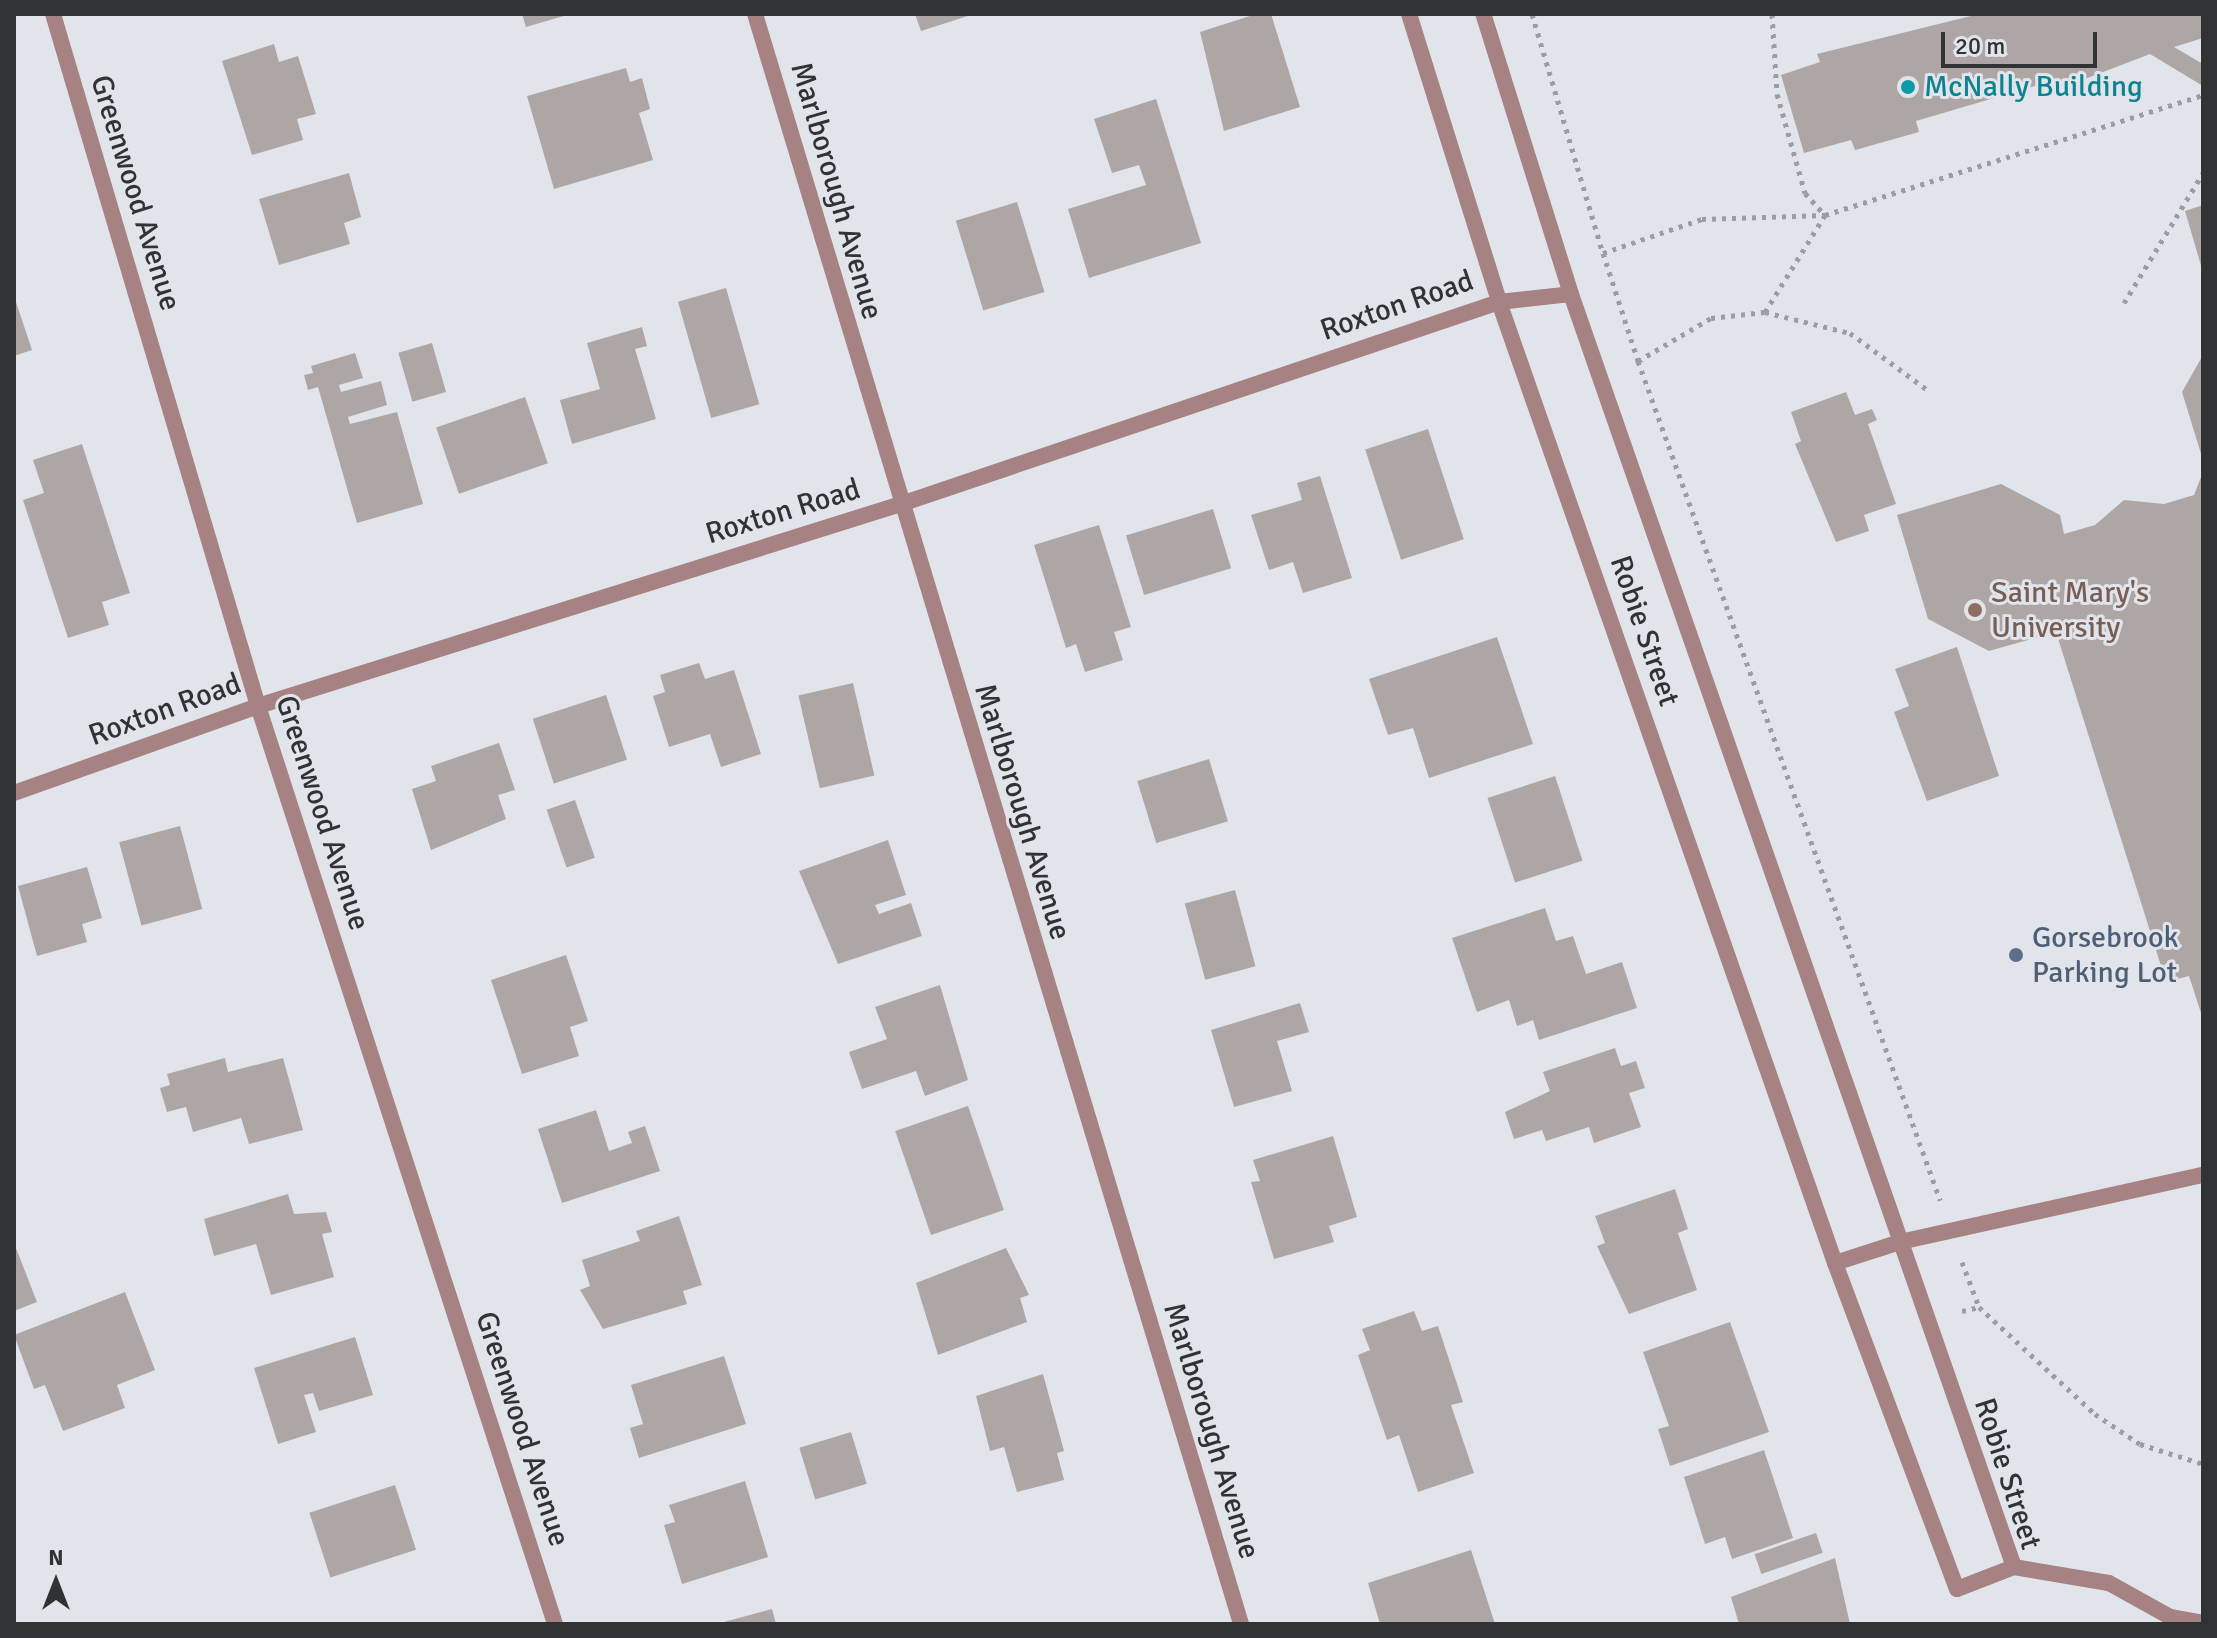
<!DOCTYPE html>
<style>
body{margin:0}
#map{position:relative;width:2217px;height:1638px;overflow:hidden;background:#e1e5eb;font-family:Signika,sans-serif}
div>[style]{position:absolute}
.building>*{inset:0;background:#aea6a5;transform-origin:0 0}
.path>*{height:5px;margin-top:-2.5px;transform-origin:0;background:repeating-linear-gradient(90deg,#9b9da2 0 4px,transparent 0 10px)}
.lane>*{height:16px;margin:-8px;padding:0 8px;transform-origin:8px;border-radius:8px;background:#a68382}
.street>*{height:16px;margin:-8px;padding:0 8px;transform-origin:8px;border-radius:8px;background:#a68382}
.dots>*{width:22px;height:22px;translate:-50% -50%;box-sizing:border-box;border:4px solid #e1e5eb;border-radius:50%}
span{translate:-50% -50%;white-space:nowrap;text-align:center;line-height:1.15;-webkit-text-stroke:6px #e1e5eb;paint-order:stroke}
.culture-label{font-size:30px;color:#0d838f}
.left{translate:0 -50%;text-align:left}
.street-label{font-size:30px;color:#313234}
.education-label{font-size:30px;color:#785e54}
.service-label{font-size:30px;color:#4e5e75}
.frame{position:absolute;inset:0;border:16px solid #313234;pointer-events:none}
.north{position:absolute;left:16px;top:1542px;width:80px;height:80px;-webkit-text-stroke:6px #e1e5eb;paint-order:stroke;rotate:0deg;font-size:22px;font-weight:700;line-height:32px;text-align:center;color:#313234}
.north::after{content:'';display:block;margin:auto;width:28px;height:36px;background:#313234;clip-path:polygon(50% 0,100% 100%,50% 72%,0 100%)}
.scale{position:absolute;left:1941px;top:32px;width:156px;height:36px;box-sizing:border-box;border:4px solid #313234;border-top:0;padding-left:10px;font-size:24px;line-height:28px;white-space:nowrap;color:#313234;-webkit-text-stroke:6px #e1e5eb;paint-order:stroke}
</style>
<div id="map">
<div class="building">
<i style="clip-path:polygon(522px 14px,567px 14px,567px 15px,526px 27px)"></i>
<i style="clip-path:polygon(915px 14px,971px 14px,971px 15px,921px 31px)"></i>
<i style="clip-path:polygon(1256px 14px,1271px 14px,1300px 107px,1224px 131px,1200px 32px)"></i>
<i style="clip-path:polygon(1979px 14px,2203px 14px,2203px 38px,2174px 47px,2203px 64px,2203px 86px,2150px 54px,2051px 92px,2048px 82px,1916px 121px,1919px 132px,1855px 150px,1851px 140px,1804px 153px,1781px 75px,1820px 62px,1817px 54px)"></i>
<i style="clip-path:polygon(274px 44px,279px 62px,298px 56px,316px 114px,297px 119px,303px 140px,252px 155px,222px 61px)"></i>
<i style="clip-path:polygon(626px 68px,630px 82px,642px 78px,650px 109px,639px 113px,653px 160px,554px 189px,527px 96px)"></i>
<i style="clip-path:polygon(1156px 99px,1201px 243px,1089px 278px,1068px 209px,1146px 185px,1139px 165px,1112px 173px,1094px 119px)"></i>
<i style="clip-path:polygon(349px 173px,361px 217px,344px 223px,350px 244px,279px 265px,259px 199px)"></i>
<i style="left:1017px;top:202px;width:94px;height:64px;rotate:73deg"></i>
<i style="clip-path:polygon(2203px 205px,2203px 269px,2202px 269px,2185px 211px)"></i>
<i style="left:726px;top:288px;width:121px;height:50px;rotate:74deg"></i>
<i style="clip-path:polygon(14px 296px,32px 350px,14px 356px)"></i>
<i style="clip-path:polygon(642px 327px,647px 346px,635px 349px,656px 419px,572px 444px,560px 400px,600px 389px,587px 343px)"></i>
<i style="left:432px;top:343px;width:51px;height:35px;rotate:74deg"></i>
<i style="clip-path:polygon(355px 353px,363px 378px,339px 385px,341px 392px,381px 381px,387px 405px,348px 417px,350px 424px,397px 412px,423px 504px,357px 523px,318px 387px,308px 390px,304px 375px,313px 373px,311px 366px)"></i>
<i style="clip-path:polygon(2203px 355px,2203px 457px,2202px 457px,2182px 392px)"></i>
<i style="clip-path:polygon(1846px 392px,1855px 415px,1872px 409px,1877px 420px,1868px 424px,1896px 504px,1864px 515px,1869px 531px,1836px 542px,1795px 444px,1801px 441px,1791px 412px)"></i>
<i style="left:525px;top:397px;width:70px;height:94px;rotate:71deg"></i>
<i style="left:1428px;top:429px;width:116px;height:66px;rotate:72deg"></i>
<i style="clip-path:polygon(82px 444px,130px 593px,102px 602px,109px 625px,68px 638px,23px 500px,44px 493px,33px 460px)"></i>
<i style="clip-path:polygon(2203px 472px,2203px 1016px,2202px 1016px,2189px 976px,2166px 982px,2056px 632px,1989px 651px,1928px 619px,1897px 515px,2001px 484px,2060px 515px,2064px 534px,2095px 525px,2124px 500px,2164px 504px,2194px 495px)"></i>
<i style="clip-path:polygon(1320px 476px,1352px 578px,1303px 593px,1293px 562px,1269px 570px,1251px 515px,1302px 500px,1297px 483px)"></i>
<i style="left:1213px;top:509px;width:62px;height:91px;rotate:73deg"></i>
<i style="clip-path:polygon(1099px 525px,1131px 627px,1114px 632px,1123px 660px,1085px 672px,1076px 644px,1066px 648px,1034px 545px)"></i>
<i style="clip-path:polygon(1497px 637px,1533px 744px,1429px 778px,1413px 728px,1388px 735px,1369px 679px)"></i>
<i style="clip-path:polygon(1957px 647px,1999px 776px,1927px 801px,1894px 712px,1909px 706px,1895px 669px)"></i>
<i style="clip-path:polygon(699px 663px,705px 679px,734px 670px,761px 754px,721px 767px,710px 734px,669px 747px,653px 696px,665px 692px,660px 675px)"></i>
<i style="left:853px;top:683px;width:95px;height:56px;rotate:77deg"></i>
<i style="left:606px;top:695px;width:68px;height:77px;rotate:72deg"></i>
<i style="clip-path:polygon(499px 743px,515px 790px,498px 795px,506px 819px,431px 850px,412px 789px,436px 781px,431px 766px)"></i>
<i style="left:1209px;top:759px;width:65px;height:75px;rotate:73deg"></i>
<i style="left:1555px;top:776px;width:89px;height:71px;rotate:72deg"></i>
<i style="left:575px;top:800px;width:61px;height:30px;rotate:71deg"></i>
<i style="left:180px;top:826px;width:86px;height:63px;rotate:75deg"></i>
<i style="clip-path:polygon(888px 840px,906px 895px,875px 905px,879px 914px,911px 903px,922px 936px,838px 964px,799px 871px)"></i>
<i style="clip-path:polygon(87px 867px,102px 918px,82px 924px,87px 942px,37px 956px,18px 886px)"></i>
<i style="left:1235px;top:890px;width:79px;height:52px;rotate:75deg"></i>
<i style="clip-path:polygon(1545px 908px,1556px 941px,1573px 936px,1586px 974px,1622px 962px,1637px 1008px,1539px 1040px,1533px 1020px,1517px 1026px,1509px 1000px,1477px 1012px,1452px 938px)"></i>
<i style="clip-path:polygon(566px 955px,588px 1021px,570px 1027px,579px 1056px,522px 1074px,491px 980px)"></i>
<i style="clip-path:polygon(940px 985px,968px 1080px,925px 1096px,916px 1071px,862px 1089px,849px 1052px,887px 1039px,875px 1007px)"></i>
<i style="clip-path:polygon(1300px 1003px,1309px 1032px,1277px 1041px,1292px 1091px,1234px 1107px,1211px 1030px)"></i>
<i style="clip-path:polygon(1615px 1048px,1621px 1066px,1636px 1061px,1645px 1088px,1629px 1093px,1641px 1127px,1594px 1143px,1589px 1127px,1546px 1141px,1542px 1130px,1514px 1139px,1505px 1112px,1550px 1091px,1543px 1072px)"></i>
<i style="clip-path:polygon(225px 1058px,228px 1072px,283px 1058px,303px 1130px,249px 1144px,241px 1118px,193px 1132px,186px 1107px,167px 1112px,160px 1088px,170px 1085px,167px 1074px)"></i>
<i style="left:968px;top:1106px;width:110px;height:77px;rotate:71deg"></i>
<i style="clip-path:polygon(596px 1110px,609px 1151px,632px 1143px,628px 1132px,645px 1126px,660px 1171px,562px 1203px,538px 1129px)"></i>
<i style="clip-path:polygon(1333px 1136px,1357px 1217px,1329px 1226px,1334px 1242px,1274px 1259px,1251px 1182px,1260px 1181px,1253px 1160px)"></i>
<i style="clip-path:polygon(1675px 1189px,1688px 1229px,1678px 1233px,1697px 1290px,1629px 1314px,1597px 1246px,1605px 1243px,1595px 1216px)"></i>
<i style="clip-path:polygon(288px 1194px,294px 1214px,326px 1212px,332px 1232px,322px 1234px,334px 1277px,271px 1295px,256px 1244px,214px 1256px,204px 1219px)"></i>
<i style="clip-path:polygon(679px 1216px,702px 1285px,683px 1291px,687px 1304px,603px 1329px,580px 1290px,590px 1286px,582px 1260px,640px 1241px,636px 1231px)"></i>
<i style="clip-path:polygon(14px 1243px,37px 1302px,14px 1311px)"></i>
<i style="clip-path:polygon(1006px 1248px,1029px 1295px,1020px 1298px,1027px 1322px,938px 1355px,916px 1283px)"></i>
<i style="clip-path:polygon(125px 1292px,155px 1370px,117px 1385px,125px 1408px,63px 1431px,45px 1385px,34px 1389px,14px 1335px)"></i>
<i style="clip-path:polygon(1414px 1311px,1422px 1331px,1438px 1326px,1463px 1402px,1451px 1405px,1474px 1473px,1418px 1492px,1399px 1435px,1387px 1440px,1358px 1355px,1370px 1350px,1362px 1329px)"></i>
<i style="clip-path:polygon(1730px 1322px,1769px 1432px,1670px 1466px,1658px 1429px,1669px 1426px,1643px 1352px)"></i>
<i style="clip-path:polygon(355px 1337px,373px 1395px,319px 1411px,313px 1393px,304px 1395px,316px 1432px,278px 1444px,254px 1368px)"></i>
<i style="clip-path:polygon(724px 1356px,746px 1424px,639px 1458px,630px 1428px,643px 1424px,631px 1385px)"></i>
<i style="clip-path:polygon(1043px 1374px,1064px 1451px,1057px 1453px,1064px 1480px,1017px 1492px,1004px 1447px,990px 1451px,976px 1396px)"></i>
<i style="left:851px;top:1432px;width:54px;height:54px;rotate:73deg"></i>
<i style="clip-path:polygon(1764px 1450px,1793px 1538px,1732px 1559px,1725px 1537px,1705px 1544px,1684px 1477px)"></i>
<i style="clip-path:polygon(745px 1481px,768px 1557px,682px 1584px,664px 1525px,675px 1522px,669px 1505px)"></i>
<i style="left:395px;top:1485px;width:68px;height:90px;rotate:72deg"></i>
<i style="left:1816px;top:1533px;width:21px;height:65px;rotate:71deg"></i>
<i style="clip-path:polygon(1471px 1550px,1495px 1624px,1380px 1624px,1368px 1583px)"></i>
<i style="clip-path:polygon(1835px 1558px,1850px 1624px,1739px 1624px,1731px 1597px)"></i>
<i style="clip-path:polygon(772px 1609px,776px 1624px,720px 1624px,720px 1623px)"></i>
</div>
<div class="path">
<i style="left:1532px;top:14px;width:249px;rotate:73.5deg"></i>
<i style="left:1603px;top:253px;width:105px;rotate:-19deg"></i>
<i style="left:1702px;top:219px;width:123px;rotate:-1.9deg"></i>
<i style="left:1825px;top:215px;width:114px;rotate:121.7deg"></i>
<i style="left:1765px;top:312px;width:88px;rotate:13.9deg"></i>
<i style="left:1850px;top:333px;width:98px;rotate:36.3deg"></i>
<i style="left:1772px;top:14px;width:80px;rotate:86.4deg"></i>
<i style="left:1777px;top:94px;width:103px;rotate:74.2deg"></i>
<i style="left:1805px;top:193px;width:30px;rotate:48deg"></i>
<i style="left:1825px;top:215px;width:397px;rotate:-17.6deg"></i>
<i style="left:1603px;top:253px;width:114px;rotate:72deg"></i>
<i style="left:1638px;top:361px;width:85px;rotate:-30.5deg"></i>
<i style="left:1711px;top:318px;width:54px;rotate:-6.3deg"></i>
<i style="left:2124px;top:303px;width:152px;rotate:-58.7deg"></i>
<i style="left:1638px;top:361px;width:892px;rotate:70.2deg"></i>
<i style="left:1962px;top:1262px;width:48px;rotate:69.3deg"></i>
<i style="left:1962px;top:1311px;width:17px;rotate:-13deg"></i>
<i style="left:1979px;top:1307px;width:158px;rotate:42.7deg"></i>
<i style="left:2095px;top:1414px;width:54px;rotate:33.7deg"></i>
<i style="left:2140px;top:1444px;width:66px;rotate:17.6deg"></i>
</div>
<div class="lane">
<i style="left:1900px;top:1242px;width:310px;rotate:-12.5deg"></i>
<i style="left:2014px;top:1567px;width:96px;rotate:9.6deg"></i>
<i style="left:2109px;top:1583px;width:70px;rotate:29.1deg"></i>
<i style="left:2170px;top:1617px;width:34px;rotate:10deg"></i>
</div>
<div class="street">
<i style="left:53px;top:14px;width:722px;rotate:73.5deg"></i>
<i style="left:258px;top:706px;width:965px;rotate:72.07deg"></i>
<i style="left:755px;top:14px;width:1682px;rotate:73.2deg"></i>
<i style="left:1409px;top:14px;width:302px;rotate:72.6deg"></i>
<i style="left:1499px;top:302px;width:1018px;rotate:70.73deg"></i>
<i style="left:1835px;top:1263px;width:348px;rotate:69.5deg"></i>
<i style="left:1957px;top:1589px;width:61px;rotate:-21.1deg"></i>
<i style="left:2014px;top:1567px;width:1348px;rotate:-109.19deg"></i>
<i style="left:1571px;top:294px;width:294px;rotate:-107.4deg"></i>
<i style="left:14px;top:793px;width:259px;rotate:-19.6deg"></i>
<i style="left:258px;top:706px;width:671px;rotate:-17.44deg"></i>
<i style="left:898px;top:505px;width:634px;rotate:-18.66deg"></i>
<i style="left:1499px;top:302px;width:72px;rotate:-6.3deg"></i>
<i style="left:1835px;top:1263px;width:68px;rotate:-17.9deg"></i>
</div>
<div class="dots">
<i style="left:1908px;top:87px;background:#0f9aa8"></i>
<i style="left:1975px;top:610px;background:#8d6e63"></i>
<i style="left:2016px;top:955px;background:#5c6f8a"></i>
</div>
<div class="culture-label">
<span class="left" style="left:1924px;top:87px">McNally Building</span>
</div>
<div class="street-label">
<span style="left:836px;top:191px;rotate:74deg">Marlborough Avenue</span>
<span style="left:135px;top:193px;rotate:73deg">Greenwood Avenue</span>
<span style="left:1397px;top:306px;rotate:-19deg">Roxton Road</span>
<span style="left:783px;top:512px;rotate:-17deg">Roxton Road</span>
<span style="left:1644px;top:631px;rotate:71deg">Robie Street</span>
<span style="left:165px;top:710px;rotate:-20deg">Roxton Road</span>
<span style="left:1022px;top:812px;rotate:73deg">Marlborough Avenue</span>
<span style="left:322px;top:813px;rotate:72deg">Greenwood Avenue</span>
<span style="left:522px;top:1429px;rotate:72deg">Greenwood Avenue</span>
<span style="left:1211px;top:1431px;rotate:73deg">Marlborough Avenue</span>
<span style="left:2007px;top:1474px;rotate:72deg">Robie Street</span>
</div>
<div class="education-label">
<span class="left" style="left:1991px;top:610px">Saint Mary's<br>University</span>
</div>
<div class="service-label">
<span class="left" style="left:2032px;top:955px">Gorsebrook<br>Parking Lot</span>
</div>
<div class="frame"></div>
<div class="north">N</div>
<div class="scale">20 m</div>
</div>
